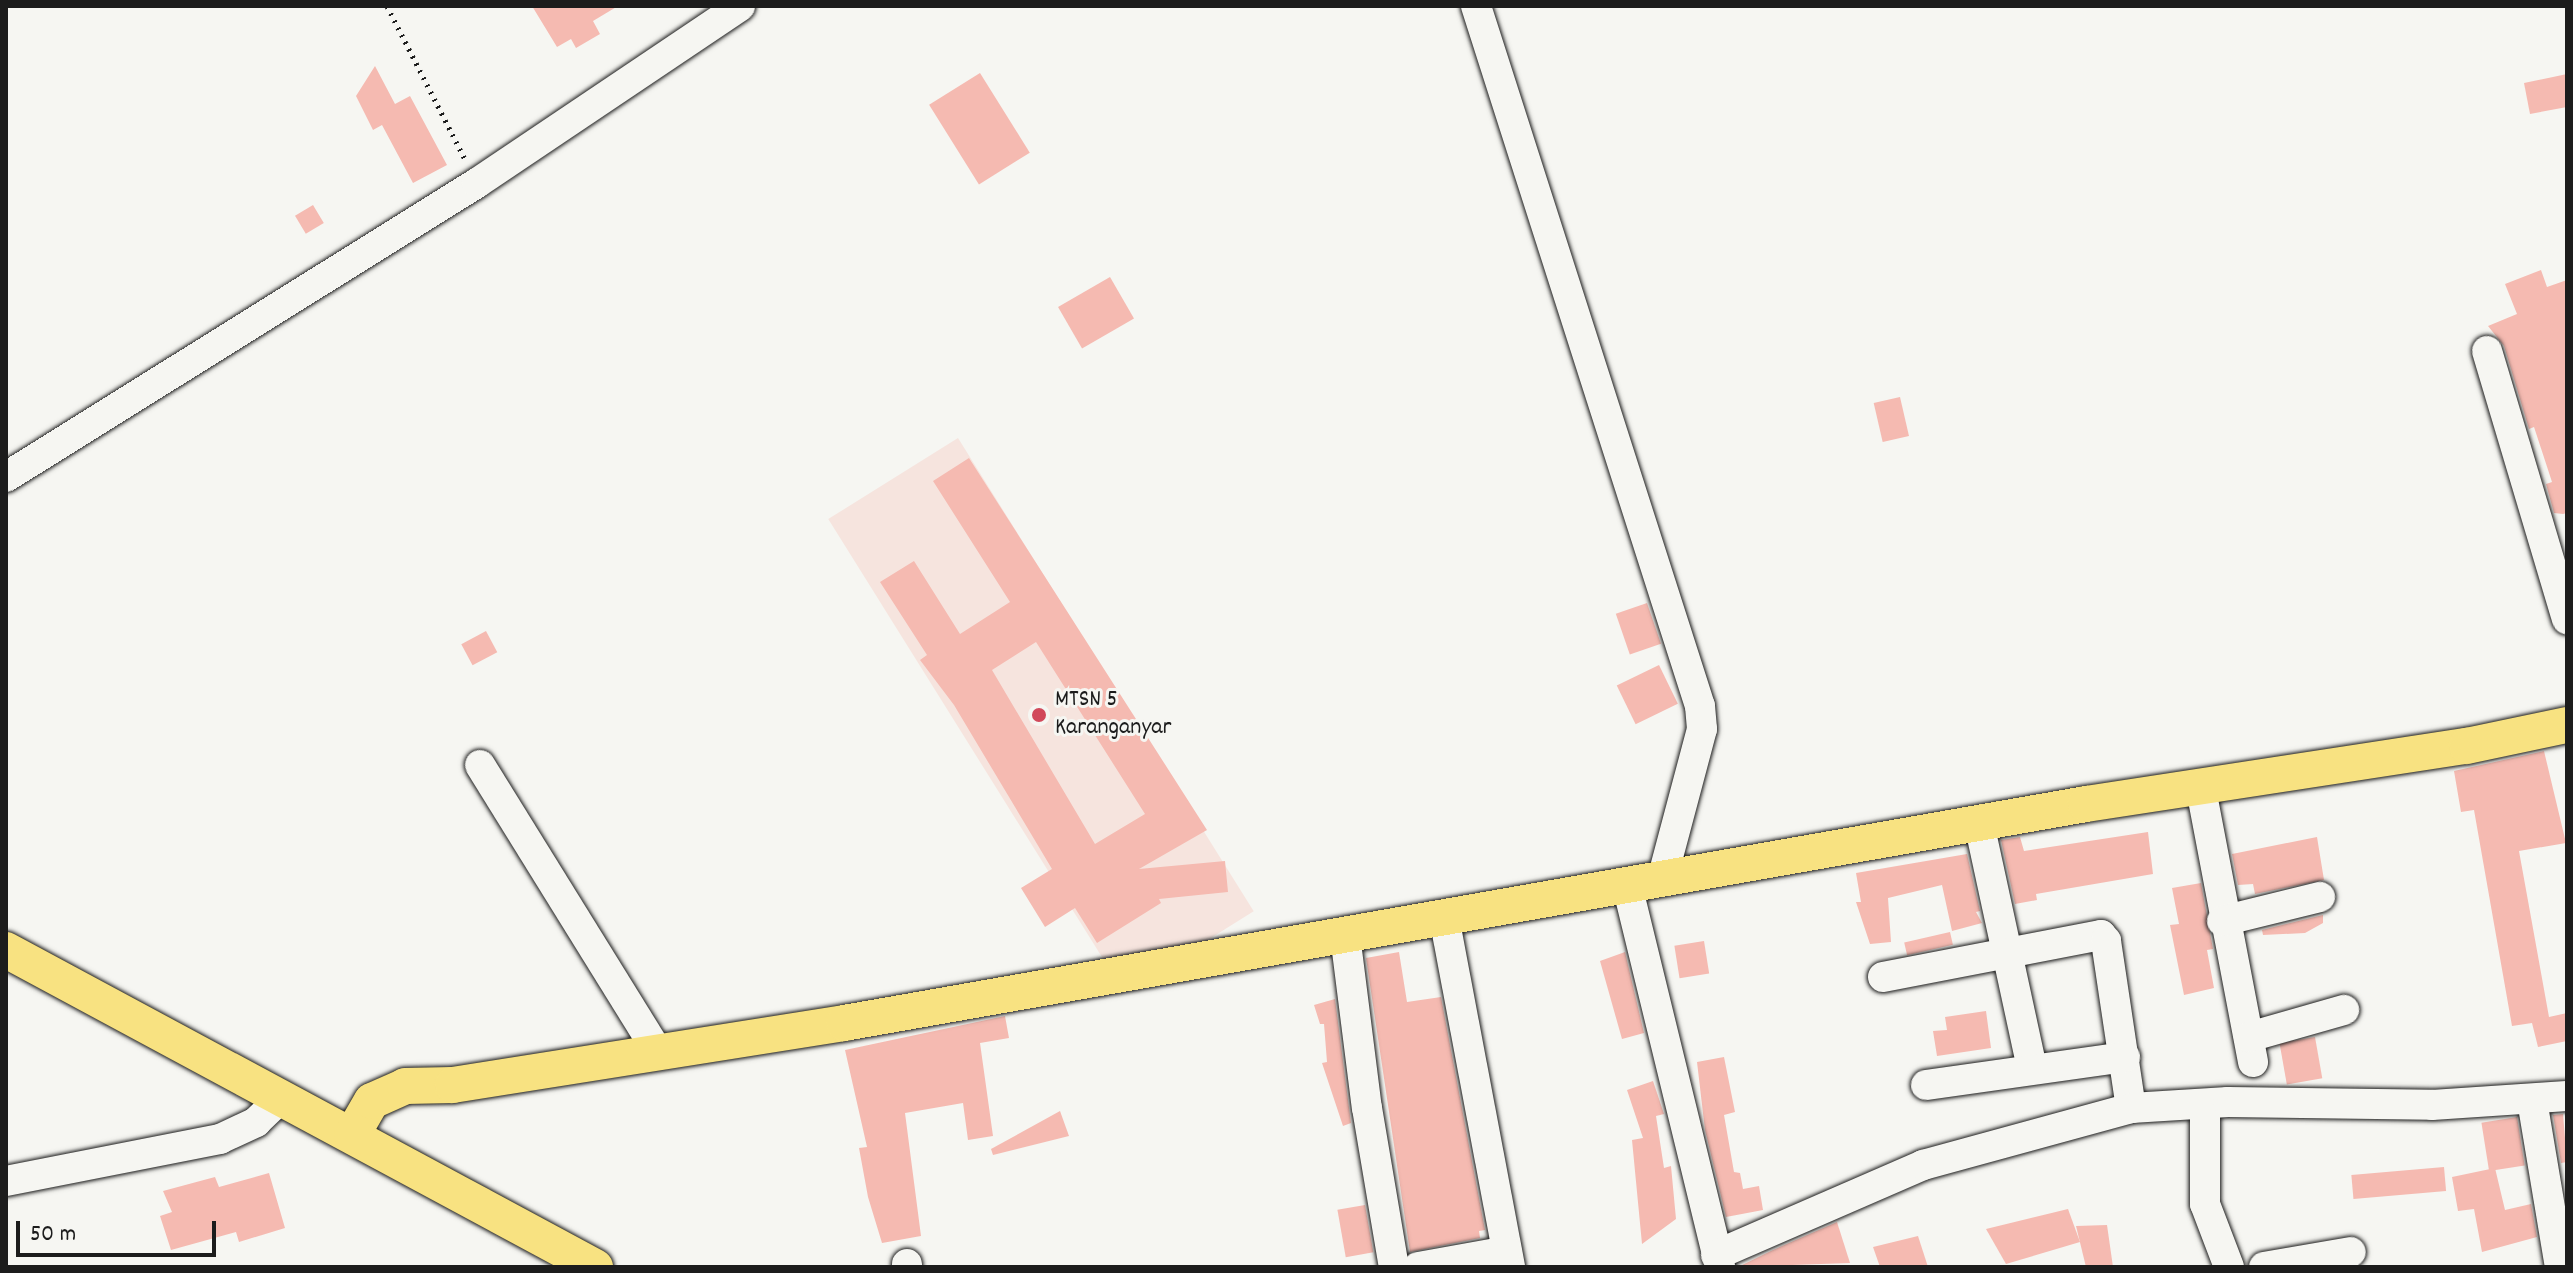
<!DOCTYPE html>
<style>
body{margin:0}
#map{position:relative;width:2573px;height:1273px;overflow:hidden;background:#f6f6f2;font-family:Dekko,sans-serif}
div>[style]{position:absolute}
.built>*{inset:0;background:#f6e4de;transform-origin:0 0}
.building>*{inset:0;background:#f5bab1;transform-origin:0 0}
.path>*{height:5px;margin-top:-2.5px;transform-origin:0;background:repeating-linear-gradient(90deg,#1c1c1c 0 2px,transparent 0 8px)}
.roads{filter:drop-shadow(0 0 2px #1c1c1c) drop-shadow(0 0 2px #1c1c1c)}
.minor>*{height:30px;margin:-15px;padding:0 15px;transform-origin:15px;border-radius:15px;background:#f6f6f2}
.major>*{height:36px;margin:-18px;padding:0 18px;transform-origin:18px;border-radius:18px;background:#f8e281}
.dots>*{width:22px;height:22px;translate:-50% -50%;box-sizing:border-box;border:4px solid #f6f6f2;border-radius:50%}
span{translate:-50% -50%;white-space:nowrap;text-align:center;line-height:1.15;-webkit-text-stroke:6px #f6f6f2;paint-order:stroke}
.poi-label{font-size:24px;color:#1c1c1c}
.left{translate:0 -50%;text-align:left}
.frame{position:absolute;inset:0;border:8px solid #1c1c1c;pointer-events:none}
.scale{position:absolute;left:16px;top:1221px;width:200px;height:36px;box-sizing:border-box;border:4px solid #1c1c1c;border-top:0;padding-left:10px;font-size:24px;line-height:28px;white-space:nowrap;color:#1c1c1c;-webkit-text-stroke:6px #f6f6f2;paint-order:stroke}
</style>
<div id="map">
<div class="built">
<i style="left:958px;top:438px;width:558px;height:153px;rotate:58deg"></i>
</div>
<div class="building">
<i style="clip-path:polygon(532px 6px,618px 6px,593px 21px,600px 34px,576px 48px,571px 39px,557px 47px)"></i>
<i style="clip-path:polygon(375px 66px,395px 104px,410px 96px,447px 165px,413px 183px,382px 125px,373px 130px,356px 96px)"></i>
<i style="left:980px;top:73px;width:94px;height:60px;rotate:58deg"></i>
<i style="clip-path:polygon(2567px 74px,2567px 107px,2530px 114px,2524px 83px)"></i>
<i style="left:313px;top:205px;width:21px;height:21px;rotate:59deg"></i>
<i style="clip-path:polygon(2541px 270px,2547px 287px,2567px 280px,2567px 513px,2563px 514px,2554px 513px,2546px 484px,2552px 482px,2534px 427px,2529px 429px,2504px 346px,2488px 326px,2517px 314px,2505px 284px)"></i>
<i style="left:1110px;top:277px;width:48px;height:60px;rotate:60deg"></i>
<i style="left:1900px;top:397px;width:40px;height:27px;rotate:77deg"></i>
<i style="clip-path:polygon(evenodd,969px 458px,1207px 830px,1139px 869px,1225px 861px,1228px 892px,1159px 899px,1161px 903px,1097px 943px,1075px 908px,1045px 927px,1021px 888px,1052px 869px,954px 705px,920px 660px,927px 655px,880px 582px,914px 561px,960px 634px,1010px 602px,933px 481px,969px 458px,1036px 642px,1145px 814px,1095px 844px,992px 670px,1036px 642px)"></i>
<i style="left:1647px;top:603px;width:43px;height:33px;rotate:71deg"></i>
<i style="left:486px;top:631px;width:24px;height:28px;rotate:62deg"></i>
<i style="left:1659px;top:665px;width:43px;height:47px;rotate:64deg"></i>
<i style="clip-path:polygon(2544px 751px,2566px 843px,2519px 851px,2549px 1017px,2567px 1013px,2567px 1041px,2538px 1047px,2532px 1023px,2512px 1026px,2474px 810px,2461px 812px,2454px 771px)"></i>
<i style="clip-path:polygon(2148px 832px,2153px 874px,2036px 894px,2037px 900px,2015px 904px,2001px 840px,2020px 837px,2024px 851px)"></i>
<i style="clip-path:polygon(2317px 837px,2324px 880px,2255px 894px,2253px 884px,2238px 885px,2232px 854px)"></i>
<i style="clip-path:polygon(1967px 854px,1980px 911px,1976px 912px,1982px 923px,1952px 931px,1942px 885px,1888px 898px,1891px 942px,1870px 944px,1856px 902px,1861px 902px,1856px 873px)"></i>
<i style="clip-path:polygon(2201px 883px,2213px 949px,2207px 950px,2214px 988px,2184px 995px,2170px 925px,2179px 924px,2172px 888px)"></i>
<i style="clip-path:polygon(2323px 915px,2323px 923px,2305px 933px,2263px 935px,2262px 930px)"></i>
<i style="left:1950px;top:932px;width:13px;height:47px;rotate:77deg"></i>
<i style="left:1704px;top:941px;width:33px;height:30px;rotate:81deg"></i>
<i style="clip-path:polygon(1399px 952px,1407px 1002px,1441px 997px,1485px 1230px,1479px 1231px,1480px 1238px,1410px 1252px,1366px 958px)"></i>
<i style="clip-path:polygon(1625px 952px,1644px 1033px,1622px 1039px,1600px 961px)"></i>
<i style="clip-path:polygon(1335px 999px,1351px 1123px,1343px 1126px,1322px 1063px,1327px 1062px,1324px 1024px,1320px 1024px,1314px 1005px)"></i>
<i style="clip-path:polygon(1986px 1011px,1991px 1048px,1937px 1056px,1933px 1031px,1947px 1030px,1945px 1017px)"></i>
<i style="clip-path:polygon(1005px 1016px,1009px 1038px,980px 1043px,993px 1136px,968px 1140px,963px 1103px,905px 1113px,921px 1236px,882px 1243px,868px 1197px,859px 1148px,867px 1147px,845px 1050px)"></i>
<i style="left:2315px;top:1037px;width:42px;height:36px;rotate:80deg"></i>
<i style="clip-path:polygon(1724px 1057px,1735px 1112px,1724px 1115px,1734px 1172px,1740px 1173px,1743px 1189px,1759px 1186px,1763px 1210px,1726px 1217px,1705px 1130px,1697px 1062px)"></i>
<i style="clip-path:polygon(1653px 1081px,1664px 1114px,1656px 1116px,1664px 1168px,1671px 1166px,1676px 1219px,1642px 1244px,1632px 1140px,1643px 1138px,1627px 1090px)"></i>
<i style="clip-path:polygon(1060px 1111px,1069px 1136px,993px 1155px,991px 1149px)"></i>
<i style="clip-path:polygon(2563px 1114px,2567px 1162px,2561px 1163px,2553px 1115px)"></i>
<i style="left:2517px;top:1117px;width:49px;height:36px;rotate:81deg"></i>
<i style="left:2444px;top:1167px;width:24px;height:93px;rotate:85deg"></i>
<i style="clip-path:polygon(2495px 1168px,2505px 1210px,2531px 1204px,2537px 1237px,2482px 1252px,2474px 1209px,2458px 1211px,2452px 1177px)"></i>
<i style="clip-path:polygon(269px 1173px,285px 1228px,239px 1242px,236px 1232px,171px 1250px,160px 1216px,172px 1212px,163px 1191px,215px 1177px,219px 1187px)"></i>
<i style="left:1365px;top:1205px;width:48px;height:28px;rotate:80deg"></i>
<i style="clip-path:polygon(2068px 1209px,2080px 1242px,2006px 1264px,1986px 1229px)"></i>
<i style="clip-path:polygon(1837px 1222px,1850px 1263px,1738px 1267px,1773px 1250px)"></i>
<i style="clip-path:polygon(2107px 1225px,2113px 1267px,2086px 1267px,2076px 1226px)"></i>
<i style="clip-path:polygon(1918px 1236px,1928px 1267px,1880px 1267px,1873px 1247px)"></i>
</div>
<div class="path">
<i style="left:387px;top:6px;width:174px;rotate:63deg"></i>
</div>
<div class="roads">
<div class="minor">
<i style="left:1476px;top:6px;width:735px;rotate:72.26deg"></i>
<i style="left:1700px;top:706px;width:23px;rotate:85deg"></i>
<i style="left:1702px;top:729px;width:155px;rotate:104.9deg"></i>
<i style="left:2487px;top:351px;width:280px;rotate:73.4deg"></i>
<i style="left:6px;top:477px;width:555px;rotate:-31.97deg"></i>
<i style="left:477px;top:183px;width:317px;rotate:-33.9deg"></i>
<i style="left:480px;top:765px;width:338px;rotate:58.2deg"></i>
<i style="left:2201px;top:789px;width:278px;rotate:79.2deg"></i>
<i style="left:1979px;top:823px;width:251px;rotate:77.8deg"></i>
<i style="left:1627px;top:885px;width:393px;rotate:76.3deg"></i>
<i style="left:1444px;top:917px;width:356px;rotate:79.3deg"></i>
<i style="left:2222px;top:921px;width:101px;rotate:-13.8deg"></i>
<i style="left:1345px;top:935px;width:174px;rotate:82.8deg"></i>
<i style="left:1367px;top:1108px;width:161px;rotate:80.4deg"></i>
<i style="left:1883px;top:977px;width:222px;rotate:-10.9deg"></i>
<i style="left:2101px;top:935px;width:8px;rotate:50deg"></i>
<i style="left:2106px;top:941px;width:169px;rotate:81.5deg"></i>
<i style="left:2249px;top:1037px;width:99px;rotate:-15.9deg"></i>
<i style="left:1926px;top:1085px;width:201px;rotate:-8deg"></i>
<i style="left:2532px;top:1100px;width:169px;rotate:80.5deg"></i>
<i style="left:2205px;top:1105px;width:99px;rotate:90deg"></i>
<i style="left:2205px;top:1204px;width:67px;rotate:69.1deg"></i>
<i style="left:6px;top:1181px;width:218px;rotate:-11.1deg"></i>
<i style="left:220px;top:1139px;width:40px;rotate:-25deg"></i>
<i style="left:256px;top:1122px;width:35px;rotate:-44deg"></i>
<i style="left:1716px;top:1255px;width:226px;rotate:-23.5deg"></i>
<i style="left:1923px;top:1165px;width:216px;rotate:-15.3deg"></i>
<i style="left:2131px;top:1108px;width:97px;rotate:-3.5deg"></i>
<i style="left:2228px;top:1102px;width:204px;rotate:0.8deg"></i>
<i style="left:2432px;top:1105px;width:135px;rotate:-3.8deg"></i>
<i style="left:907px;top:1267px;width:3px;rotate:-90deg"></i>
<i style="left:1418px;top:1267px;width:90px;rotate:-10.2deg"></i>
<i style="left:2264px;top:1267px;width:88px;rotate:-9.8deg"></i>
</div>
<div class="major">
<i style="left:6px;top:950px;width:669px;rotate:28.29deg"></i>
<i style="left:352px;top:1135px;width:39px;rotate:-60deg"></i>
<i style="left:372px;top:1101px;width:36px;rotate:-24deg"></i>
<i style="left:405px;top:1086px;width:48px;rotate:-1.2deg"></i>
<i style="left:453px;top:1085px;width:396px;rotate:-9deg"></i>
<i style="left:844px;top:1023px;width:1261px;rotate:-10deg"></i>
<i style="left:2086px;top:804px;width:385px;rotate:-8.7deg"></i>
<i style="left:2467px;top:746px;width:102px;rotate:-11.9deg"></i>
</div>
</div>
<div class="dots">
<i style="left:1039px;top:715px;background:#d1495b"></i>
</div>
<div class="poi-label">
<span class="left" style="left:1055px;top:715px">MTSN 5<br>Karanganyar</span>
</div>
<div class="frame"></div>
<div class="scale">50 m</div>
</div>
